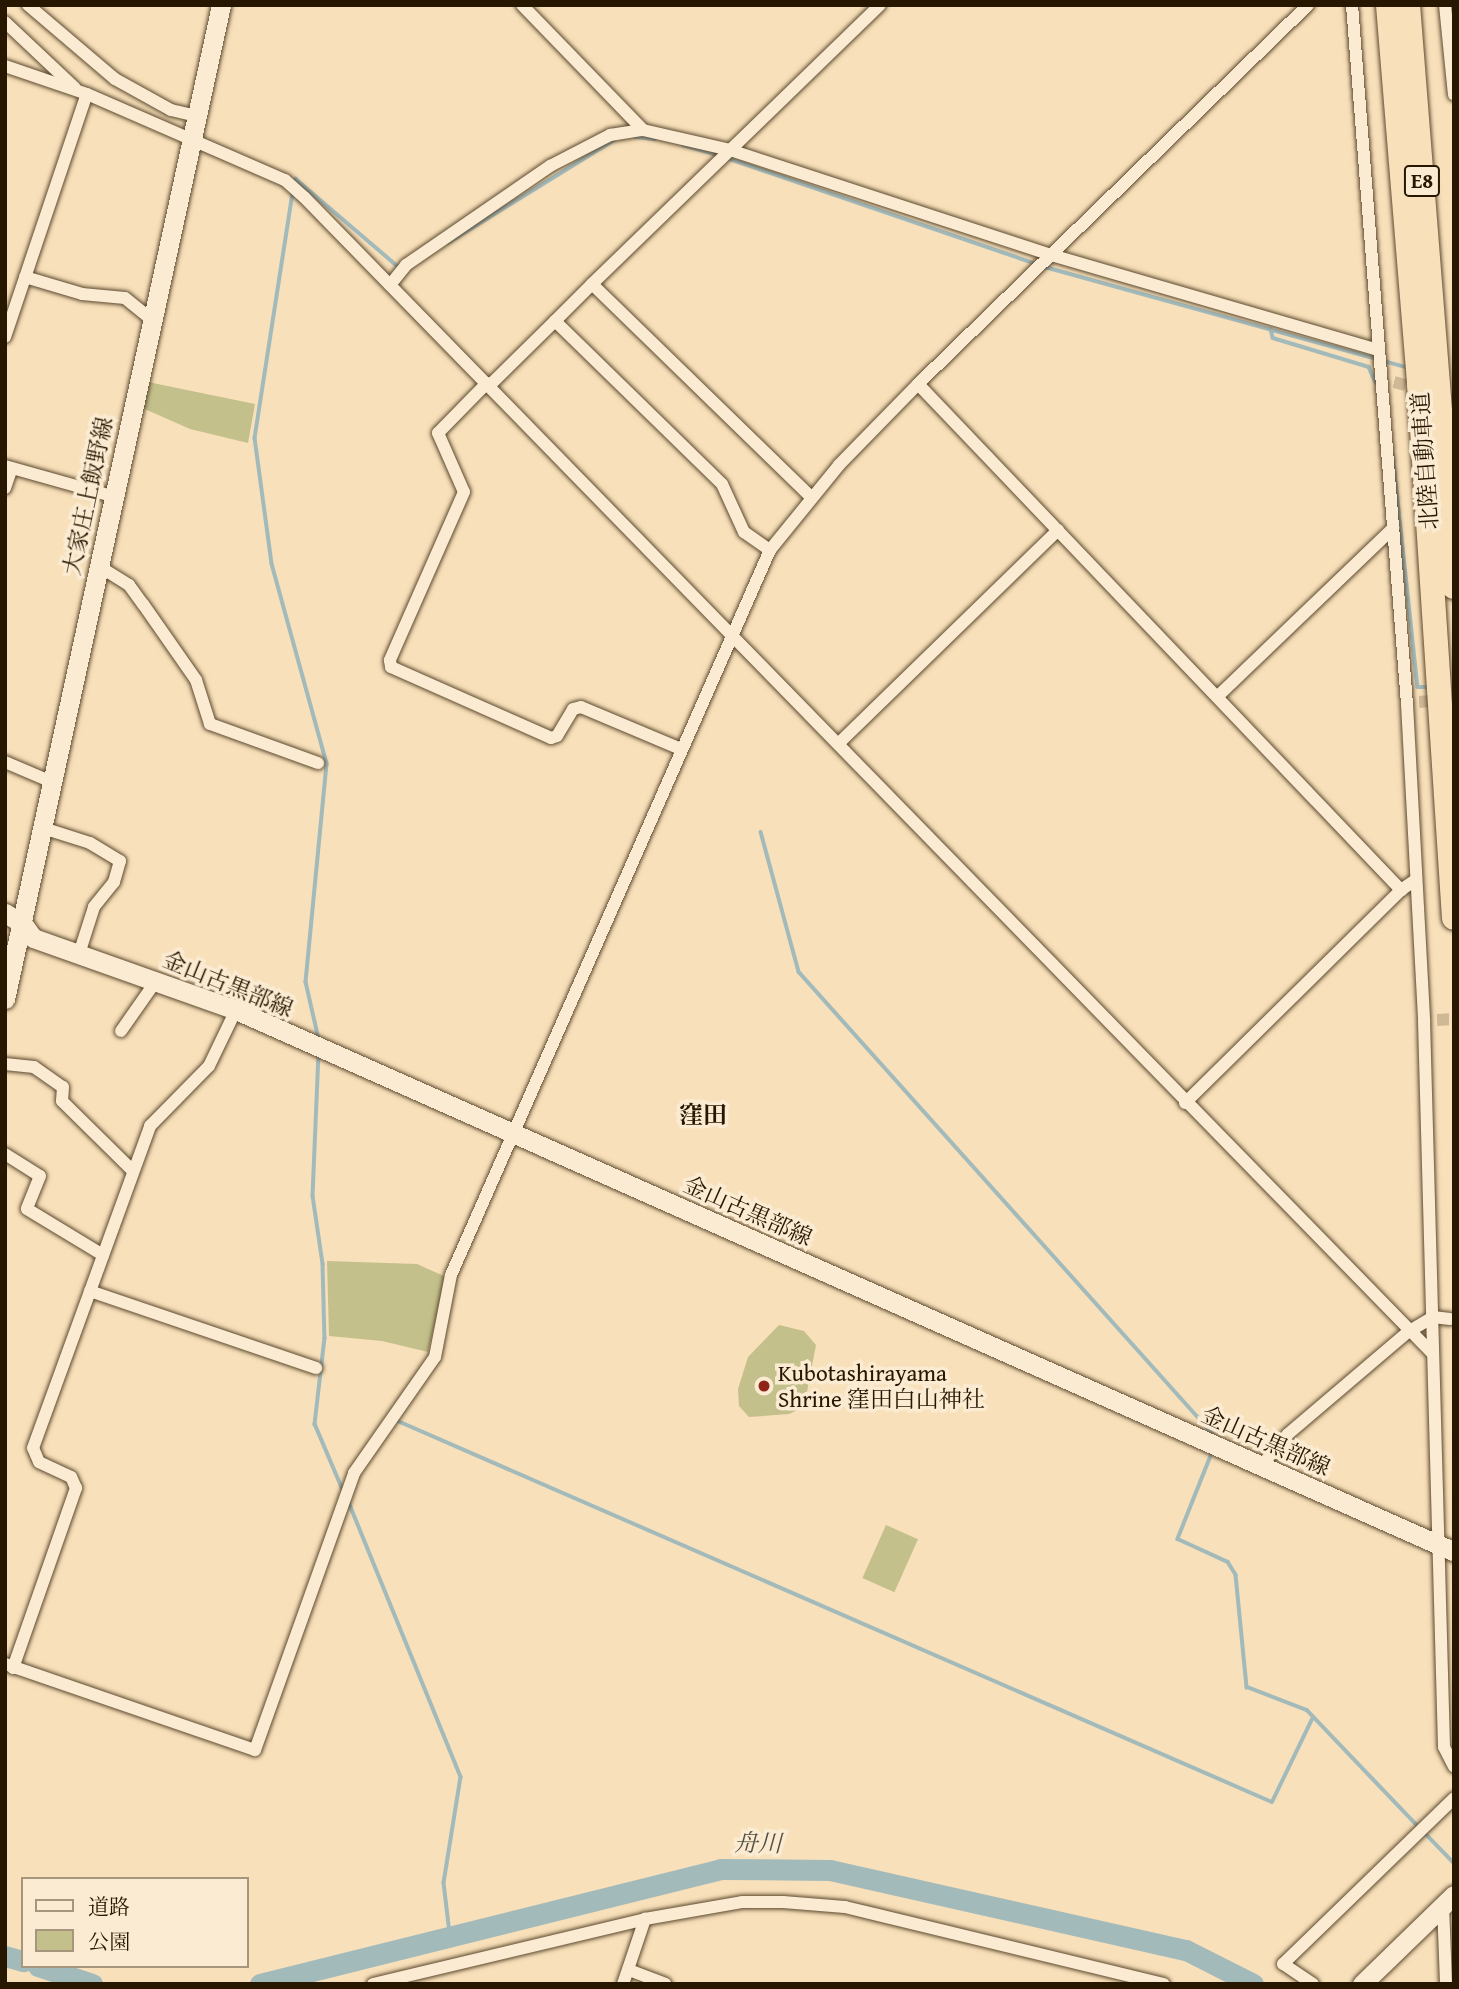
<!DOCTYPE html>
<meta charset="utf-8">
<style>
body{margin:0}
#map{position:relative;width:1459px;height:1989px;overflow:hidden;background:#f8e0ba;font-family:"Gentium Book Plus","Noto Serif JP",serif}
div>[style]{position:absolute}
.green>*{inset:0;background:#c4c08b;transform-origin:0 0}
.stream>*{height:3.5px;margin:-1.75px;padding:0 1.75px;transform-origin:1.75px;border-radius:1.75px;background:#a3babb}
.river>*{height:21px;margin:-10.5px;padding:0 10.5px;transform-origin:10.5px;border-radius:10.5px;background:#a3babb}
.street-tunnel>*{height:12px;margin-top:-6px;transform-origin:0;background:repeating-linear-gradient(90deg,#ceb895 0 12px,transparent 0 18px)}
.roads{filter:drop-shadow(0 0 2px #5c492e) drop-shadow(0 0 2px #5c492e)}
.street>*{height:12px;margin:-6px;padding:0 6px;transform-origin:6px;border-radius:6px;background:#faebd2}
.secondary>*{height:19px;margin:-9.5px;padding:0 9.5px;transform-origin:9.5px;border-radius:9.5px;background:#faebd2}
.highway>*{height:24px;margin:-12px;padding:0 12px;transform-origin:12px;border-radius:12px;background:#f8e0ba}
.dots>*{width:19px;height:19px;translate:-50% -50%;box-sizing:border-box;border:4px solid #faebd2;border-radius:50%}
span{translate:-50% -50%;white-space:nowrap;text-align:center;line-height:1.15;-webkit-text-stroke:7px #faebd2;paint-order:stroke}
.shield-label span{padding:2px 5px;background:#faebd2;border:2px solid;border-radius:5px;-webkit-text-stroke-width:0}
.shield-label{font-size:21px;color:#281700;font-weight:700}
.street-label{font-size:23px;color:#281700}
.poi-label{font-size:23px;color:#281700}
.left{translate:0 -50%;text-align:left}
.neighbourhood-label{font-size:24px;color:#281700;font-weight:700}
.water-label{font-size:24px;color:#535041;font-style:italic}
.frame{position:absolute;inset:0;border:7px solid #281700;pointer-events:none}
.legend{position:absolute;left:21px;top:1877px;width:228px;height:91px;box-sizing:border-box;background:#faebd2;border:2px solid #a6967e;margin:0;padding:9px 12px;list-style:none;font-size:21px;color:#281700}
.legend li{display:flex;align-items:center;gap:14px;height:35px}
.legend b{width:35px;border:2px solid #a6967e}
</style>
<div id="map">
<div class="green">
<i style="clip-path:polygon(143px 381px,255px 404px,248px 443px,190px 429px,138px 406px)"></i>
<i style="clip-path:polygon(327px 1261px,417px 1264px,446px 1277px,428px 1352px,382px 1341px,329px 1336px)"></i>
<i style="clip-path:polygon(779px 1325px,804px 1331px,816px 1345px,804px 1407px,789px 1414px,749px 1417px,739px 1406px,738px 1389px,748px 1357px)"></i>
<i style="left:886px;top:1525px;width:35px;height:58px;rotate:24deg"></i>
</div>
<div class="stream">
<i style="left:635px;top:137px;width:20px;rotate:6deg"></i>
<i style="left:683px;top:145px;width:37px;rotate:16deg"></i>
<i style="left:727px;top:158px;width:328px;rotate:18.9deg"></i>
<i style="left:295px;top:185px;width:6px;rotate:-81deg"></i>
<i style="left:296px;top:179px;width:137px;rotate:40.6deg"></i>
<i style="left:293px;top:193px;width:248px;rotate:98.8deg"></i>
<i style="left:255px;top:438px;width:127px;rotate:82.3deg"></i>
<i style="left:272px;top:564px;width:207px;rotate:74.6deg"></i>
<i style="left:327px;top:764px;width:219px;rotate:95.5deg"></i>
<i style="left:306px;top:982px;width:58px;rotate:77.2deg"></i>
<i style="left:448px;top:243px;width:195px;rotate:-31.8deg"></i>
<i style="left:1045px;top:267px;width:377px;rotate:15.5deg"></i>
<i style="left:1271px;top:329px;width:9px;rotate:77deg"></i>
<i style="left:1273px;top:338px;width:100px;rotate:16.8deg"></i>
<i style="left:1369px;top:367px;width:17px;rotate:66deg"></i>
<i style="left:1393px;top:454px;width:234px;rotate:83.9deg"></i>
<i style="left:1418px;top:687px;width:13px"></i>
<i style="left:761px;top:832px;width:145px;rotate:74.8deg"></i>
<i style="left:799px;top:972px;width:622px;rotate:48.13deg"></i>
<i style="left:319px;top:1053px;width:143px;rotate:92.4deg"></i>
<i style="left:313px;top:1196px;width:69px;rotate:81.6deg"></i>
<i style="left:323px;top:1264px;width:74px;rotate:88.5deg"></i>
<i style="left:325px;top:1338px;width:87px;rotate:96.6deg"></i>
<i style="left:315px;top:1424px;width:72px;rotate:67deg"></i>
<i style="left:398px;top:1421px;width:953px;rotate:23.55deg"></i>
<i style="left:1272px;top:1802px;width:94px;rotate:-64.2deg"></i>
<i style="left:1213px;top:1451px;width:95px;rotate:111.7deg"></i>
<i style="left:1178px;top:1539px;width:55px;rotate:24.7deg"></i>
<i style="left:1228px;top:1562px;width:15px;rotate:58deg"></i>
<i style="left:1236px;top:1575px;width:113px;rotate:84.4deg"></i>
<i style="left:1247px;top:1687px;width:64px;rotate:21deg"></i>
<i style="left:1307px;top:1710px;width:161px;rotate:46.3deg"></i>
<i style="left:348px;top:1500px;width:299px;rotate:67.8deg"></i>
<i style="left:461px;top:1777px;width:107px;rotate:99.1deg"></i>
<i style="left:444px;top:1883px;width:50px;rotate:83.2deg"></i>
<i style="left:1424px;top:1832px;width:43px;rotate:45.9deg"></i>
</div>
<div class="river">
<i style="left:5px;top:1956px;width:19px;rotate:16deg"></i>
<i style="left:38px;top:1966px;width:57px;rotate:18.4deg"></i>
<i style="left:260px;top:1984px;width:475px;rotate:-14deg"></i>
<i style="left:721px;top:1869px;width:109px;rotate:0.5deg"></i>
<i style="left:830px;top:1870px;width:365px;rotate:12.7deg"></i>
<i style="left:1186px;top:1950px;width:75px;rotate:26.9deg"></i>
</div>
<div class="street-tunnel">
<i style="left:1394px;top:382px;width:62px;rotate:14.9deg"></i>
<i style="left:1419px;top:702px;width:35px;rotate:-5deg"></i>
<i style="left:1437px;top:1020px;width:17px;rotate:-3deg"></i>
</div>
<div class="roads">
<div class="street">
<i style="left:28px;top:5px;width:114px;rotate:40.4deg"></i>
<i style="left:115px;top:79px;width:64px;rotate:29deg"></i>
<i style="left:171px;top:110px;width:27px;rotate:13deg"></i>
<i style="left:522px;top:5px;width:174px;rotate:45.9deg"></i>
<i style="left:1352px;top:5px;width:701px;rotate:85.5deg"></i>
<i style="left:1407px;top:704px;width:317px;rotate:86.9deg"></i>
<i style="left:1424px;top:1021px;width:726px;rotate:88.42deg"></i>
<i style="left:1444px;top:1747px;width:22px;rotate:63deg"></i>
<i style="left:1445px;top:5px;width:90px;rotate:84.3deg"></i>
<i style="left:5px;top:22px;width:96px;rotate:43.3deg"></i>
<i style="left:5px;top:66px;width:87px;rotate:18.9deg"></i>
<i style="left:87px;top:94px;width:216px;rotate:23.5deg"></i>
<i style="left:285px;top:180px;width:25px;rotate:42deg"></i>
<i style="left:304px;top:197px;width:1615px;rotate:45.7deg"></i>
<i style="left:25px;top:277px;width:59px;rotate:16.6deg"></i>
<i style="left:82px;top:294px;width:43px;rotate:5.3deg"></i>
<i style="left:125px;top:298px;width:35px;rotate:39deg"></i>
<i style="left:592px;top:284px;width:401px;rotate:-44.1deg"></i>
<i style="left:390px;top:285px;width:26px;rotate:-51deg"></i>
<i style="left:406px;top:265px;width:175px;rotate:-34.5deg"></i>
<i style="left:550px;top:166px;width:68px;rotate:-27.3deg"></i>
<i style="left:610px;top:135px;width:33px;rotate:-9deg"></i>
<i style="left:643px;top:130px;width:89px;rotate:12.9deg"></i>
<i style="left:730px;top:150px;width:338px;rotate:18.1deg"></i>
<i style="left:1051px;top:255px;width:341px;rotate:16.2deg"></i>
<i style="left:555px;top:321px;width:52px;rotate:-45deg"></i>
<i style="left:592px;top:284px;width:305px;rotate:44.2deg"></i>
<i style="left:5px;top:337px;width:256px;rotate:-71.4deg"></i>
<i style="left:487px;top:383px;width:70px;rotate:134.4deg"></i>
<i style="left:438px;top:433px;width:64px;rotate:66.2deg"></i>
<i style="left:464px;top:492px;width:184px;rotate:113.8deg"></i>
<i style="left:390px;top:660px;width:7px;rotate:82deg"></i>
<i style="left:391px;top:667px;width:175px;rotate:23.9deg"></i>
<i style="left:551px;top:738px;width:6px;rotate:-18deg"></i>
<i style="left:557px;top:736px;width:31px;rotate:-59deg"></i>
<i style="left:573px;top:709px;width:8px;rotate:-14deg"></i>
<i style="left:581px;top:707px;width:108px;rotate:22.8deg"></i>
<i style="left:918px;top:384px;width:700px;rotate:46.33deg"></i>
<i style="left:1401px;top:890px;width:16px;rotate:-35deg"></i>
<i style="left:489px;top:386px;width:93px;rotate:-44.6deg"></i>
<i style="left:555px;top:321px;width:233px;rotate:44.3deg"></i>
<i style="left:722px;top:484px;width:53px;rotate:65.4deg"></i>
<i style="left:744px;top:532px;width:32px;rotate:35deg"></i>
<i style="left:5px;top:466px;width:111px;rotate:15.7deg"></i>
<i style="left:5px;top:488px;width:21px;rotate:-71deg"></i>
<i style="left:97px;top:565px;width:38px;rotate:32deg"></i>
<i style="left:129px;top:585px;width:24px;rotate:54deg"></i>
<i style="left:143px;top:604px;width:93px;rotate:55.1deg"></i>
<i style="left:196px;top:680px;width:46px;rotate:72.3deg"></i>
<i style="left:210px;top:724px;width:115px;rotate:19.9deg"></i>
<i style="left:1218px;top:696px;width:243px;rotate:-43.8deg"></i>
<i style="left:838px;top:744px;width:307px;rotate:-44.2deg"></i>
<i style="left:5px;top:762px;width:51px;rotate:23.1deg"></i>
<i style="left:43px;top:828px;width:49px;rotate:17.7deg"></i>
<i style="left:90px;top:843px;width:35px;rotate:31deg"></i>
<i style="left:120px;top:861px;width:22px;rotate:106deg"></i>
<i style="left:114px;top:882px;width:32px;rotate:129deg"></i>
<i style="left:94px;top:907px;width:49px;rotate:107.7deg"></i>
<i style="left:121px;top:1031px;width:61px;rotate:-55deg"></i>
<i style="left:5px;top:1064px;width:29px;rotate:6deg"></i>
<i style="left:34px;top:1067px;width:35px;rotate:35deg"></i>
<i style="left:63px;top:1087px;width:14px;rotate:94deg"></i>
<i style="left:62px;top:1101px;width:100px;rotate:44.6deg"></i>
<i style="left:1185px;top:1103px;width:303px;rotate:-44.6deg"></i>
<i style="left:5px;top:1154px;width:41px;rotate:32.2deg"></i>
<i style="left:40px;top:1176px;width:35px;rotate:112deg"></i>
<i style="left:27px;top:1209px;width:89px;rotate:31.2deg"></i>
<i style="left:90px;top:1291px;width:239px;rotate:18.8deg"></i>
<i style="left:1262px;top:1465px;width:40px;rotate:-50deg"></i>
<i style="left:1288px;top:1434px;width:157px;rotate:-40.4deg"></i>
<i style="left:1408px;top:1332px;width:29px;rotate:-31deg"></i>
<i style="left:1433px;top:1317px;width:17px;rotate:7deg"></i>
<i style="left:5px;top:1664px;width:264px;rotate:19deg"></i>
<i style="left:255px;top:1750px;width:294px;rotate:-70.3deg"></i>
<i style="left:354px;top:1473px;width:141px;rotate:-55.1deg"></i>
<i style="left:435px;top:1357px;width:84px;rotate:-79deg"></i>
<i style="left:451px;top:1275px;width:792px;rotate:-66.25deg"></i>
<i style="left:770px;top:550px;width:109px;rotate:-50.9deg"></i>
<i style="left:839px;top:465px;width:113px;rotate:-45.7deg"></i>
<i style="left:918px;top:384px;width:544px;rotate:-44.18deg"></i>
<i style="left:13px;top:1668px;width:191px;rotate:-70.7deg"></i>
<i style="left:76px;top:1488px;width:12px;rotate:-114deg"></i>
<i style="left:71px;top:1477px;width:35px;rotate:-155deg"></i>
<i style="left:39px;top:1462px;width:15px;rotate:-113deg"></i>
<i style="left:33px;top:1448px;width:343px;rotate:-70deg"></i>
<i style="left:150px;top:1126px;width:84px;rotate:-45.5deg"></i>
<i style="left:209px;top:1066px;width:62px;rotate:-64.3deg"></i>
<i style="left:1443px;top:1905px;width:79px;rotate:87.8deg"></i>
<i style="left:629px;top:1970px;width:39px;rotate:21deg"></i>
<i style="left:373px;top:1984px;width:280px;rotate:-13.4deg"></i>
<i style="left:645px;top:1919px;width:98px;rotate:-9.9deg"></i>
<i style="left:742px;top:1902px;width:41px"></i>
<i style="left:783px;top:1902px;width:62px;rotate:4.6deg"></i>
<i style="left:845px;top:1907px;width:328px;rotate:13.6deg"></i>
<i style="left:623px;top:1984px;width:69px;rotate:-71.3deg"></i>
<i style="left:1313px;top:1984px;width:36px;rotate:-146deg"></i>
<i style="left:1283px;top:1964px;width:238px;rotate:-44.1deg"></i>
</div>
<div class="secondary">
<i style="left:5px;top:913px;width:21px;rotate:31deg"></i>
<i style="left:23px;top:924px;width:17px;rotate:54deg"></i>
<i style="left:33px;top:938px;width:215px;rotate:19.5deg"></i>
<i style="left:236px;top:1010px;width:1332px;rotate:23.97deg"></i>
<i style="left:5px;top:999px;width:1017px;rotate:-77.74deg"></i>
<i style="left:1362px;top:1984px;width:128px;rotate:-44.1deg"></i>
</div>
<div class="highway">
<i style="left:1388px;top:5px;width:380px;rotate:85.3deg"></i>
<i style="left:1419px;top:384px;width:535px;rotate:86.25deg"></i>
<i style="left:1408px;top:5px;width:584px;rotate:85.48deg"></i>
</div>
</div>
<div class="dots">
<i style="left:764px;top:1386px;background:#8f2418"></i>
</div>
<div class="shield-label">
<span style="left:1422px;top:181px">E8</span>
</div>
<div class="street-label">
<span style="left:1425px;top:461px;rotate:-94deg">北陸自動車道</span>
<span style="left:88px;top:496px;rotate:-78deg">大家庄上飯野線</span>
<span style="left:228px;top:984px;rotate:22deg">金山古黒部線</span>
<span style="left:748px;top:1211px;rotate:24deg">金山古黒部線</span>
<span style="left:1266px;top:1441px;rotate:24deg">金山古黒部線</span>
</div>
<div class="poi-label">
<span class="left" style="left:778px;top:1386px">Kubotashirayama<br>Shrine 窪田白山神社</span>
</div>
<div class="neighbourhood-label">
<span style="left:703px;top:1115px">窪田</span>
</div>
<div class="water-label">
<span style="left:758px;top:1843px;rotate:1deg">舟川</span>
</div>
<div class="frame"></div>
<ul class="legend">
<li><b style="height:9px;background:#faebd2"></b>道路</li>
<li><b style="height:19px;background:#c4c08b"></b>公園</li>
</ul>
</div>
